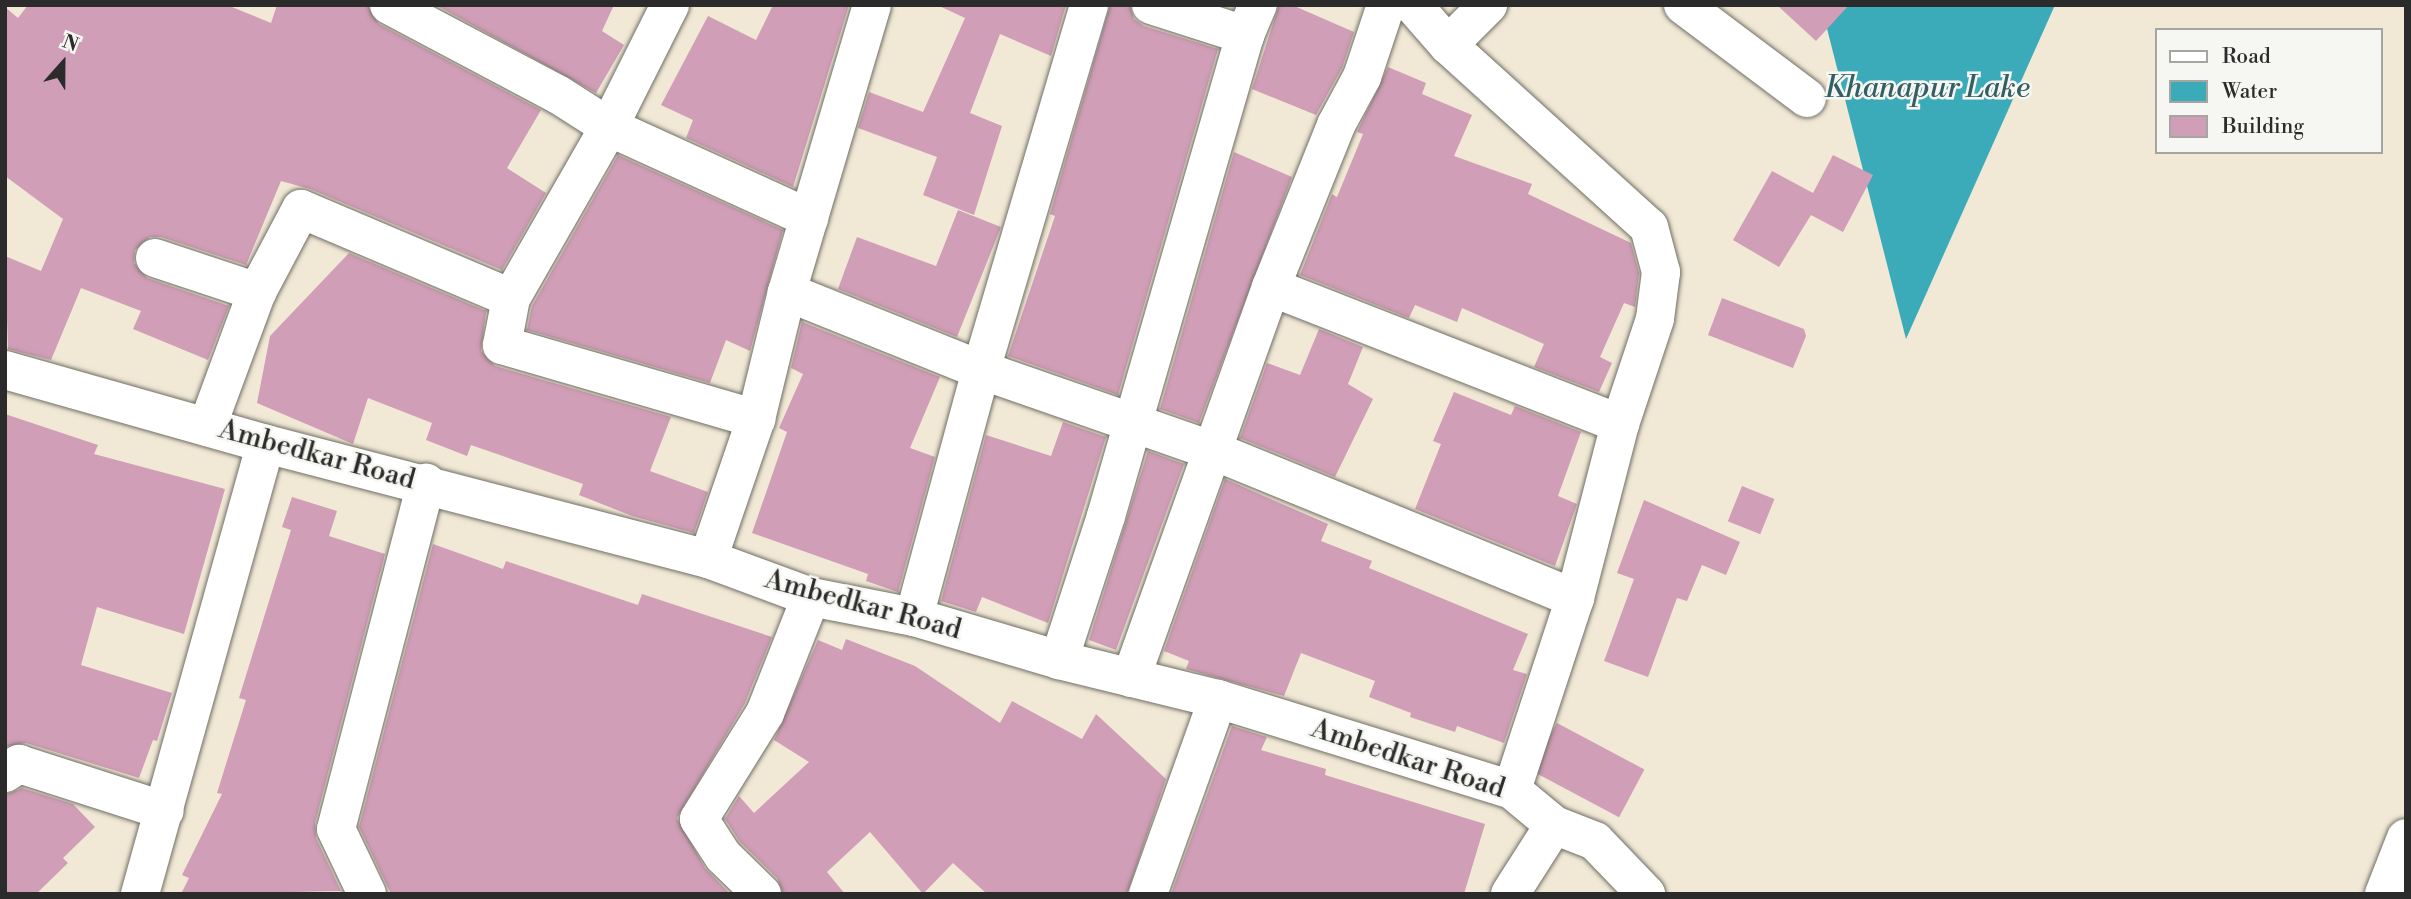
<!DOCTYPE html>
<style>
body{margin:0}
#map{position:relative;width:2411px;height:899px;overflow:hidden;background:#f1e9d5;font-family:"Libre Bodoni",serif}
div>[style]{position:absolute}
.water>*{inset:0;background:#3cabb9}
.building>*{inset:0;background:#d09eb6;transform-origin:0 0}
.roads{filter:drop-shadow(0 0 2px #706e66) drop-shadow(0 0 2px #706e66)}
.street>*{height:38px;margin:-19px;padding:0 19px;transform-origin:19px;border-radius:19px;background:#fff}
.primary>*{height:38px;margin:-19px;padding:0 19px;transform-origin:19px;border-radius:19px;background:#fff}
span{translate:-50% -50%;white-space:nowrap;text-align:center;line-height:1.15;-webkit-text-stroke:5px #f6f6f2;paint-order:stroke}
.street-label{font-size:28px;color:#2b2b2b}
.water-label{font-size:30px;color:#325e64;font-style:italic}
.frame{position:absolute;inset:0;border:7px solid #2b2b2b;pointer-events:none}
.legend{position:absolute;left:2155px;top:28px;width:228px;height:126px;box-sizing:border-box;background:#f6f6f2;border:2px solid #a5a5a2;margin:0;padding:9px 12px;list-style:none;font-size:21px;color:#2b2b2b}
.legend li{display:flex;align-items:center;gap:14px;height:35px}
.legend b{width:35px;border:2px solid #a5a5a2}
.north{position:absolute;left:28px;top:28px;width:70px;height:70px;-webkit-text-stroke:5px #f6f6f2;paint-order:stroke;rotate:21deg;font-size:19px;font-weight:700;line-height:28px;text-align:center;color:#2b2b2b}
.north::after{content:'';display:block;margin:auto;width:24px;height:32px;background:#2b2b2b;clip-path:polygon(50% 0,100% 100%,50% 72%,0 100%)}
</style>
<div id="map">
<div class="water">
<i style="clip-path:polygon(1821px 5px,2055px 5px,1906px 339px)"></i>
</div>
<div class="building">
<i style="clip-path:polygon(28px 5px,227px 5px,271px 23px,277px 5px,367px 5px,379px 24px,541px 110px,507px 168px,546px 193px,502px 270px,310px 189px,281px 181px,246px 265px,161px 237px,150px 237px,135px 250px,134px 263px,147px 278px,229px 306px,208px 360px,133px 329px,141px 311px,81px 288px,51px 360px,8px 349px,5px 256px,41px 271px,63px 219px,5px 176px,5px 7px,18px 18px)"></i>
<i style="clip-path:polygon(436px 5px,614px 5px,602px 31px,624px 45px,596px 93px)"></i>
<i style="clip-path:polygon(773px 5px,849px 5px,793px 187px,686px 138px,693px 120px,661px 105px,708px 16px,756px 40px)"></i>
<i style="clip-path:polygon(937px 5px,1066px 5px,1051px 56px,1000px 34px,970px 113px,1002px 126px,974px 215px,923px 195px,937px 157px,858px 128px,869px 92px,923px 112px,965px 18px)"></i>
<i style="clip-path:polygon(1110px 5px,1130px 5px,1134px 19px,1144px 26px,1218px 49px,1118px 395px,1008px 356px,1055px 216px,1050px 214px)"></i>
<i style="clip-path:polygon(1279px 5px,1292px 5px,1354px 32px,1342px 68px,1316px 115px,1252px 89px)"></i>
<i style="clip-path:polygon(1777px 5px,1849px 5px,1816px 41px)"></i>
<i style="clip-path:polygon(1388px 67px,1426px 83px,1422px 94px,1472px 115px,1454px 156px,1532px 184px,1528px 194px,1631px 243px,1639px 273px,1635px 307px,1624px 303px,1600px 357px,1612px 363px,1599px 392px,1534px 367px,1544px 344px,1462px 308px,1457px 322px,1415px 305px,1409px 318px,1300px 275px,1332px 194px,1337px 197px,1363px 134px,1357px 132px)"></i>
<i style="clip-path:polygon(1234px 152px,1292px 177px,1199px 423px,1160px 409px)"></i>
<i style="clip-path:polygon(618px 155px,783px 230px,750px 351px,726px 340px,710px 383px,527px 330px,532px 306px)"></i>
<i style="clip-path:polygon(1833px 155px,1873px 175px,1843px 232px,1811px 215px,1779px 267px,1733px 240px,1772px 171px,1813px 193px)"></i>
<i style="clip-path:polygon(958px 210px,1001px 227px,957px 337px,838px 289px,857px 237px,936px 266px)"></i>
<i style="clip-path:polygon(349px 253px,486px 311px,481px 351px,495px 366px,671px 417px,650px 471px,708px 492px,694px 533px,632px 516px,579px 495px,583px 484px,471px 445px,467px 456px,426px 440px,432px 423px,368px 398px,353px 444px,257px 403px,270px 336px)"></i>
<i style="clip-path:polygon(1722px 298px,1804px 329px,1806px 336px,1793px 368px,1708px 335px)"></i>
<i style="clip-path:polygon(802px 322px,940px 377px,910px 448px,935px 457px,898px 592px,866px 581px,868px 574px,752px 533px,787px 432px,779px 428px,803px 374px,791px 368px)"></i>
<i style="clip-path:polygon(1319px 329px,1363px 347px,1348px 384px,1373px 399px,1335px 477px,1240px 438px,1267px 363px,1300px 375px)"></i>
<i style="clip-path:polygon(1454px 392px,1511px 415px,1515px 406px,1581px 432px,1558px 496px,1577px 504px,1555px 566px,1415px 509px,1441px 444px,1433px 441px)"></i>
<i style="clip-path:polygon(5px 414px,98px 445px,94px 454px,225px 489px,184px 634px,97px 607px,81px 665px,172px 693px,157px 741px,153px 740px,139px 778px,26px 743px,5px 747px)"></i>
<i style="clip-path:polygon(1063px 422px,1106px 437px,1048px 623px,982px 597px,976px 612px,941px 601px,986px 435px,1051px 456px)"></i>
<i style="clip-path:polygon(1148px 451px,1184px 464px,1116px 650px,1089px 640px)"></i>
<i style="clip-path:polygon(1225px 479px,1328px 524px,1321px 541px,1372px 561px,1369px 568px,1528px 634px,1513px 670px,1527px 674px,1504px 743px,1457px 726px,1455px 732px,1410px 717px,1411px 713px,1369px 697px,1375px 681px,1301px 653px,1284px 696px,1186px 669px,1189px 661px,1164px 651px)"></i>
<i style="left:1742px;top:486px;width:35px;height:38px;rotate:22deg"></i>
<i style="clip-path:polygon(292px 497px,337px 511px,329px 536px,385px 554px,315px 823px,316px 838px,341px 891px,181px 894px,189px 878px,182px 875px,222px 794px,217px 793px,246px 700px,239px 698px,291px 530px,282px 527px)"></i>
<i style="clip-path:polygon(1644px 500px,1740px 542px,1726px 575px,1702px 565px,1687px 601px,1677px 598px,1648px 677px,1604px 661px,1634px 579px,1617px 573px)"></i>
<i style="clip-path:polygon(433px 544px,503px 569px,506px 561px,638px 605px,642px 594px,772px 637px,745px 703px,677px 818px,705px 868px,730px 894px,391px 894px,359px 827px)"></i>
<i style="clip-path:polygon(846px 639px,915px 666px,1000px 723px,1012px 701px,1082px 739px,1096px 714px,1166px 779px,1127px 894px,987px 894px,953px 863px,923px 894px,870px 832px,827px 872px,845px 894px,783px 894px,777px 878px,740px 842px,725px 819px,739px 796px,754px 813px,809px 762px,774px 740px,818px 640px,842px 650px)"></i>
<i style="left:1557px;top:723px;width:99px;height:54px;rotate:28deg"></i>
<i style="clip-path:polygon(1232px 726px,1267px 737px,1261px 750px,1326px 769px,1325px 775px,1485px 824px,1464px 894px,1171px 894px)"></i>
<i style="clip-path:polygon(22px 788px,73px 804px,95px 827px,63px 858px,68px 863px,36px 894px,5px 894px,5px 795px)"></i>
</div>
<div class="roads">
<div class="street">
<i style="left:389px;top:5px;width:192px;rotate:27.9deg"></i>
<i style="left:559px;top:95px;width:59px;rotate:32.6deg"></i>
<i style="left:609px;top:127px;width:220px;rotate:24.5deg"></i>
<i style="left:670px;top:5px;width:136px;rotate:116.6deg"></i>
<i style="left:609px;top:127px;width:197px;rotate:119.8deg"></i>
<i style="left:511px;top:298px;width:48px;rotate:100.8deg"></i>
<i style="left:502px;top:345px;width:265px;rotate:16.2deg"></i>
<i style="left:1151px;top:5px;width:99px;rotate:17.7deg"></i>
<i style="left:1413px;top:5px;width:53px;rotate:48.8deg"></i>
<i style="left:1448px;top:45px;width:271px;rotate:42.2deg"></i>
<i style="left:1649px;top:227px;width:47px;rotate:75.1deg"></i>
<i style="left:1661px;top:272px;width:47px;rotate:97.3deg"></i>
<i style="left:1655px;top:319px;width:111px;rotate:108.4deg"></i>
<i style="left:1620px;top:424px;width:180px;rotate:104.5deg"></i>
<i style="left:1575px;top:598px;width:202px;rotate:108.2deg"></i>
<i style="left:1683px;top:5px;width:155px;rotate:36.9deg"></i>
<i style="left:1448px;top:45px;width:57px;rotate:-45deg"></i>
<i style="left:155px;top:258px;width:108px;rotate:18.4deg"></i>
<i style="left:1271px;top:287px;width:375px;rotate:21.4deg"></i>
<i style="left:787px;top:292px;width:209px;rotate:21.9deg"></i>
<i style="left:981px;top:370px;width:247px;rotate:19.2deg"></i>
<i style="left:1214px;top:451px;width:390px;rotate:22.2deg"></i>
<i style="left:207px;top:427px;width:144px;rotate:-69.7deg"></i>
<i style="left:257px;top:292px;width:94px;rotate:-62.1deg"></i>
<i style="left:301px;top:209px;width:228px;rotate:23deg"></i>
<i style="left:708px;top:559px;width:148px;rotate:-71.1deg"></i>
<i style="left:756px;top:419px;width:131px;rotate:-76.3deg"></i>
<i style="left:787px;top:292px;width:299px;rotate:-73.5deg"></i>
<i style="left:914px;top:617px;width:256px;rotate:-74.8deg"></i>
<i style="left:981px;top:370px;width:381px;rotate:-73.5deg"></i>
<i style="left:1059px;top:660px;width:151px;rotate:-71.9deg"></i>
<i style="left:1106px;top:516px;width:501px;rotate:-73.88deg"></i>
<i style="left:1245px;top:35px;width:33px;rotate:-67deg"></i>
<i style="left:1131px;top:678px;width:415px;rotate:-70.3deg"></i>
<i style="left:1271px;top:287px;width:175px;rotate:-68.1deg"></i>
<i style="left:1336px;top:125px;width:55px;rotate:-61.6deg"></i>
<i style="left:1362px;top:77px;width:76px;rotate:-71.6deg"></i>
<i style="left:5px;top:773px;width:17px;rotate:-33deg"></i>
<i style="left:19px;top:764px;width:153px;rotate:17.8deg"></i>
<i style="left:140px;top:894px;width:467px;rotate:-74.4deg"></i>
<i style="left:367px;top:894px;width:72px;rotate:-115.5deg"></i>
<i style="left:336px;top:829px;width:358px;rotate:-75.4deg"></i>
<i style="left:762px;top:894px;width:54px;rotate:-135.7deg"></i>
<i style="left:723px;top:856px;width:44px;rotate:-123deg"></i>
<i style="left:699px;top:819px;width:125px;rotate:-58.1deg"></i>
<i style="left:765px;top:713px;width:125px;rotate:-68.4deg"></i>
<i style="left:1148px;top:894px;width:207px;rotate:-70.3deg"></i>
<i style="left:1510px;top:894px;width:82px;rotate:-57.5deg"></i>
<i style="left:2384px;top:894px;width:60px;rotate:-68.6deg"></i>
</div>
<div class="primary">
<i style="left:5px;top:370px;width:271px;rotate:15.8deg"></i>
<i style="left:266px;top:444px;width:457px;rotate:14.6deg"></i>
<i style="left:708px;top:559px;width:110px;rotate:20.3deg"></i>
<i style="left:811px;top:597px;width:105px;rotate:11deg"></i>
<i style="left:914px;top:617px;width:151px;rotate:16.5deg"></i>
<i style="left:1059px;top:660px;width:164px;rotate:13.8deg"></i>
<i style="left:1218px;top:699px;width:308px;rotate:17.2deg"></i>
<i style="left:1512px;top:790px;width:55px;rotate:39.8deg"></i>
<i style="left:1554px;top:825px;width:44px;rotate:21.3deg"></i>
<i style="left:1595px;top:841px;width:74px;rotate:46.1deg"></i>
</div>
</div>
<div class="street-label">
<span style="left:317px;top:455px;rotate:15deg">Ambedkar Road</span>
<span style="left:863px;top:605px;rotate:15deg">Ambedkar Road</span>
<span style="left:1408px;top:759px;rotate:18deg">Ambedkar Road</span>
</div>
<div class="water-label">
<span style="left:1927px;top:88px">Khanapur Lake</span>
</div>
<div class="frame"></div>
<ul class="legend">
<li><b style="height:9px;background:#fff"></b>Road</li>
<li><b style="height:19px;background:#3cabb9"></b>Water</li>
<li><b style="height:19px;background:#d09eb6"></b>Building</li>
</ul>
<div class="north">N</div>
</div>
